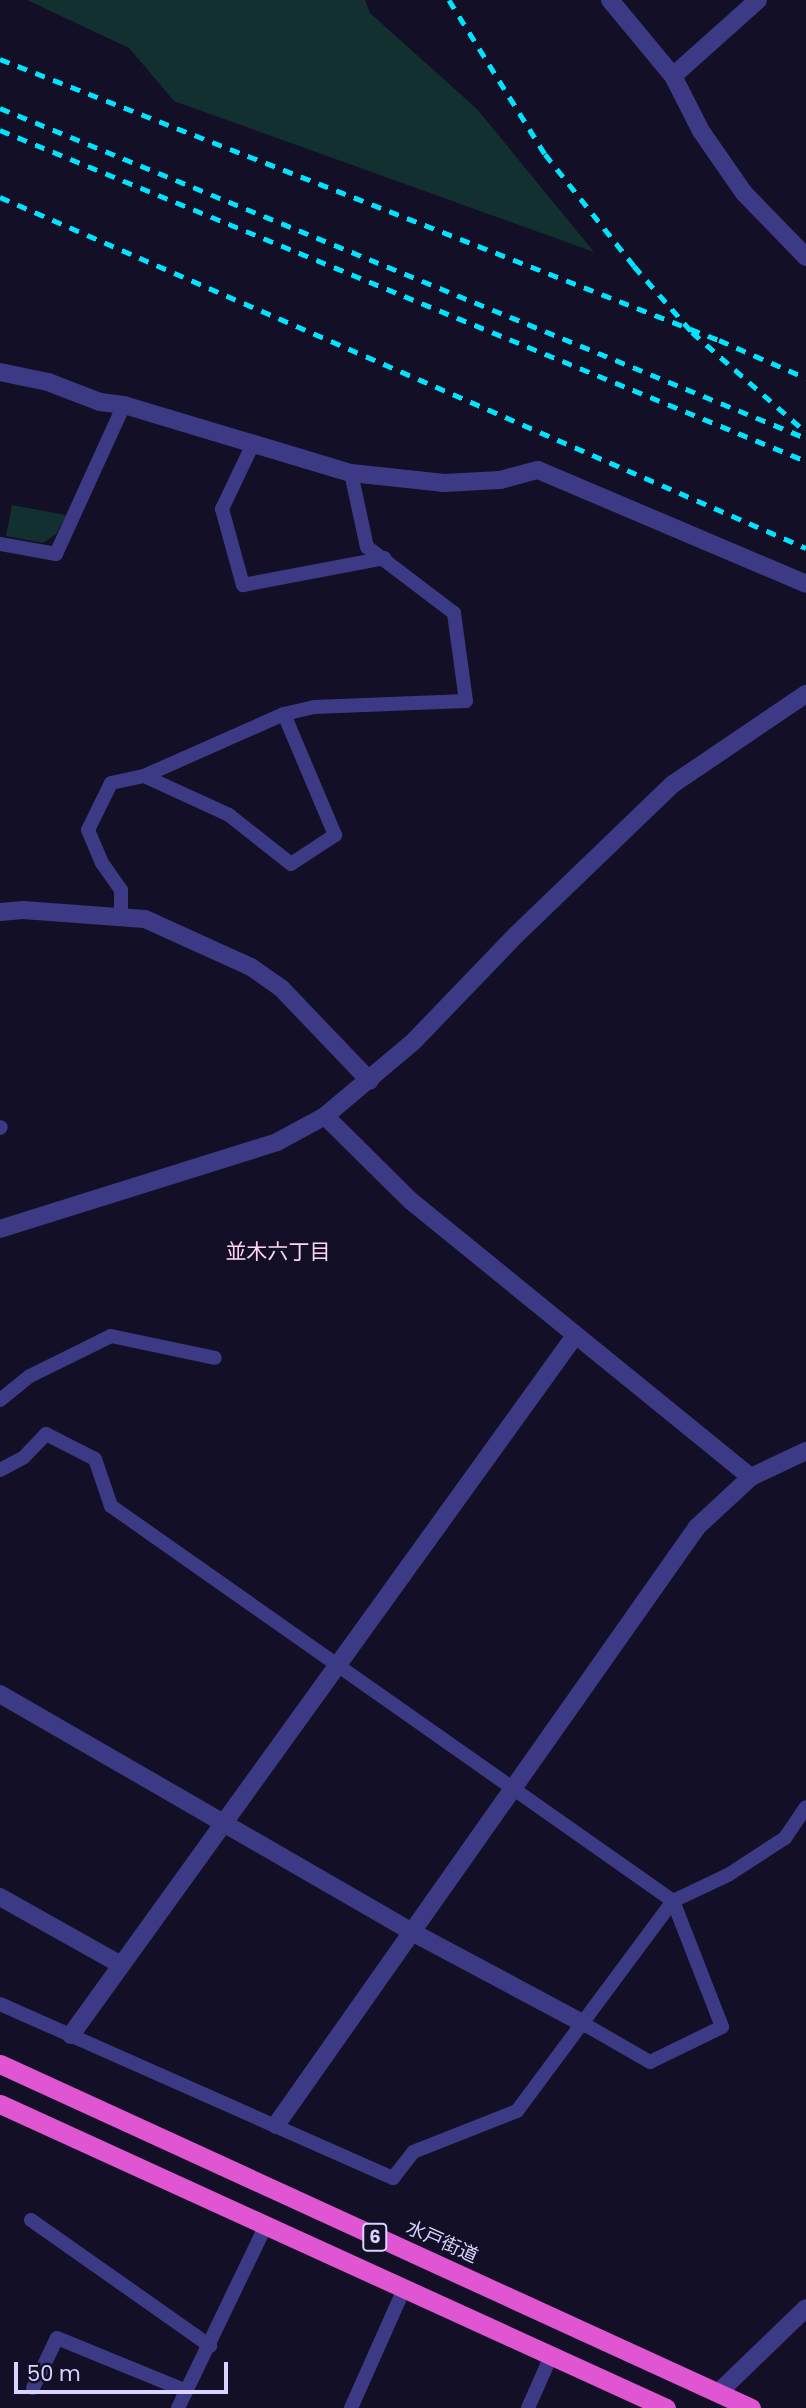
<!DOCTYPE html>
<meta charset="utf-8">
<style>
body{margin:0}
#map{position:relative;width:806px;height:2408px;overflow:hidden;background:#130f26;font-family:Poppins,"Noto Sans JP",sans-serif}
div>[style]{position:absolute}
.green>*{inset:0;background:#12302f}
.service>*{height:14px;margin:-7px;padding:0 7px;transform-origin:7px;border-radius:7px;background:#3d3a85}
.minor>*{height:18px;margin:-9px;padding:0 9px;transform-origin:9px;border-radius:9px;background:#3d3a85}
.trunk>*{height:19px;margin:-9.5px;padding:0 9.5px;transform-origin:9.5px;border-radius:9.5px;background:#e055d1}
.rail>*{height:5px;margin-top:-2.5px;transform-origin:0;background:repeating-linear-gradient(90deg,#00e5ff 0 10px,transparent 0 19px)}
span{translate:-50% -50%;white-space:nowrap;text-align:center;line-height:1.15;-webkit-text-stroke:5px #130f26;paint-order:stroke}
.shield-label span{padding:2px 5px;background:#130f26;border:2px solid;border-radius:5px;-webkit-text-stroke-width:0}
.shield-label{font-size:18px;color:#d9d4ff;font-weight:700}
.street-label{font-size:19px;color:#d9d4ff}
.neighbourhood-label{font-size:21px;color:#ffd6f0}
.scale{position:absolute;left:14px;top:2362px;width:214px;height:32px;box-sizing:border-box;border:4px solid #d9d4ff;border-top:0;padding-left:9px;font-size:21px;line-height:24px;white-space:nowrap;color:#d9d4ff;-webkit-text-stroke:5px #130f26;paint-order:stroke}
</style>
<div id="map">
<div class="green">
<i style="clip-path:polygon(27px 0,365px 0,370px 13px,477px 109px,594px 252px,174px 101px,129px 48px)"></i>
<i style="clip-path:polygon(12px 505px,66px 515px,56px 534px,43px 543px,6px 536px)"></i>
</div>
<div class="service">
<i style="left:252px;top:446px;width:70px;rotate:115.5deg"></i>
<i style="left:222px;top:509px;width:79px;rotate:74.6deg"></i>
<i style="left:243px;top:585px;width:144px;rotate:-10.8deg"></i>
<i style="left:0;top:544px;width:57px;rotate:10.1deg"></i>
<i style="left:56px;top:554px;width:164px;rotate:-65.5deg"></i>
<i style="left:144px;top:776px;width:94px;rotate:24.6deg"></i>
<i style="left:229px;top:815px;width:79px;rotate:38.3deg"></i>
<i style="left:291px;top:864px;width:53px;rotate:-33.4deg"></i>
<i style="left:335px;top:835px;width:131px;rotate:-112.9deg"></i>
<i style="left:121px;top:917px;width:27px;rotate:-90deg"></i>
<i style="left:121px;top:890px;width:33px;rotate:-125deg"></i>
<i style="left:102px;top:863px;width:36px;rotate:-113deg"></i>
<i style="left:88px;top:830px;width:52px;rotate:-63.9deg"></i>
<i style="left:111px;top:783px;width:34px;rotate:-12deg"></i>
<i style="left:144px;top:776px;width:153px;rotate:-23.9deg"></i>
<i style="left:284px;top:714px;width:31px;rotate:-13deg"></i>
<i style="left:314px;top:707px;width:152px;rotate:-2.3deg"></i>
<i style="left:466px;top:701px;width:89px;rotate:-97.8deg"></i>
<i style="left:454px;top:613px;width:109px;rotate:-142.8deg"></i>
<i style="left:367px;top:547px;width:76px;rotate:-102.2deg"></i>
<i style="left:0;top:1128px;width:1px;rotate:-45deg"></i>
<i style="left:0;top:1400px;width:38px;rotate:-39deg"></i>
<i style="left:30px;top:1376px;width:90px;rotate:-26.3deg"></i>
<i style="left:111px;top:1336px;width:106px;rotate:11.9deg"></i>
<i style="left:0;top:1470px;width:27px;rotate:-28deg"></i>
<i style="left:24px;top:1457px;width:32px;rotate:-46deg"></i>
<i style="left:46px;top:1434px;width:55px;rotate:27deg"></i>
<i style="left:95px;top:1459px;width:50px;rotate:71.2deg"></i>
<i style="left:111px;top:1506px;width:687px;rotate:35.1deg"></i>
<i style="left:673px;top:1901px;width:135px;rotate:68.7deg"></i>
<i style="left:722px;top:2027px;width:80px;rotate:154.1deg"></i>
<i style="left:650px;top:2062px;width:76px;rotate:-150.1deg"></i>
<i style="left:0;top:2004px;width:430px;rotate:23.9deg"></i>
<i style="left:393px;top:2178px;width:33px;rotate:-52deg"></i>
<i style="left:413px;top:2152px;width:112px;rotate:-21.5deg"></i>
<i style="left:517px;top:2111px;width:262px;rotate:-53.4deg"></i>
<i style="left:673px;top:1901px;width:61px;rotate:-25.3deg"></i>
<i style="left:728px;top:1875px;width:68px;rotate:-33deg"></i>
<i style="left:785px;top:1838px;width:37px;rotate:-56deg"></i>
<i style="left:31px;top:2220px;width:219px;rotate:35.1deg"></i>
<i style="left:33px;top:2388px;width:55px;rotate:-64.4deg"></i>
<i style="left:57px;top:2338px;width:140px;rotate:22.2deg"></i>
<i style="left:178px;top:2408px;width:203px;rotate:-64.3deg"></i>
<i style="left:351px;top:2408px;width:130px;rotate:-66deg"></i>
<i style="left:528px;top:2408px;width:57px;rotate:-66.1deg"></i>
</div>
<div class="minor">
<i style="left:610px;top:0;width:99px;rotate:50.3deg"></i>
<i style="left:673px;top:76px;width:62px;rotate:63deg"></i>
<i style="left:701px;top:131px;width:75px;rotate:55.3deg"></i>
<i style="left:744px;top:193px;width:89px;rotate:45.9deg"></i>
<i style="left:673px;top:76px;width:114px;rotate:-41.8deg"></i>
<i style="left:0;top:372px;width:49px;rotate:11.8deg"></i>
<i style="left:48px;top:382px;width:56px;rotate:21deg"></i>
<i style="left:100px;top:402px;width:24px;rotate:7deg"></i>
<i style="left:124px;top:405px;width:237px;rotate:16.7deg"></i>
<i style="left:351px;top:473px;width:94px;rotate:6.1deg"></i>
<i style="left:444px;top:483px;width:56px;rotate:-3.1deg"></i>
<i style="left:500px;top:480px;width:39px;rotate:-15deg"></i>
<i style="left:538px;top:470px;width:291px;rotate:23deg"></i>
<i style="left:0;top:912px;width:23px;rotate:-5deg"></i>
<i style="left:23px;top:910px;width:122px;rotate:4.2deg"></i>
<i style="left:145px;top:919px;width:116px;rotate:24.4deg"></i>
<i style="left:251px;top:967px;width:38px;rotate:35deg"></i>
<i style="left:282px;top:989px;width:127px;rotate:46.3deg"></i>
<i style="left:325px;top:1116px;width:121px;rotate:44.7deg"></i>
<i style="left:411px;top:1201px;width:438px;rotate:39.1deg"></i>
<i style="left:0;top:1229px;width:290px;rotate:-17.4deg"></i>
<i style="left:277px;top:1142px;width:55px;rotate:-28.4deg"></i>
<i style="left:325px;top:1116px;width:116px;rotate:-40.1deg"></i>
<i style="left:414px;top:1041px;width:147px;rotate:-46.1deg"></i>
<i style="left:516px;top:935px;width:218px;rotate:-43.9deg"></i>
<i style="left:673px;top:784px;width:161px;rotate:-34.1deg"></i>
<i style="left:0;top:1694px;width:476px;rotate:30deg"></i>
<i style="left:412px;top:1932px;width:195px;rotate:28.1deg"></i>
<i style="left:0;top:1897px;width:139px;rotate:29.3deg"></i>
<i style="left:71px;top:2035px;width:860px;rotate:-54.22deg"></i>
<i style="left:276px;top:2125px;width:731px;rotate:-54.85deg"></i>
<i style="left:697px;top:1527px;width:74px;rotate:-42.8deg"></i>
<i style="left:751px;top:1477px;width:61px;rotate:-25.3deg"></i>
<i style="left:718px;top:2393px;width:122px;rotate:-44deg"></i>
</div>
<div class="trunk">
<i style="left:0;top:2064px;width:826px;rotate:24.61deg"></i>
<i style="left:0;top:2104px;width:732px;rotate:24.53deg"></i>
</div>
<div class="rail">
<i style="left:449px;top:0;width:181px;rotate:58.1deg"></i>
<i style="left:545px;top:154px;width:143px;rotate:51.5deg"></i>
<i style="left:634px;top:266px;width:88px;rotate:48.7deg"></i>
<i style="left:692px;top:332px;width:152px;rotate:41.3deg"></i>
<i style="left:0;top:59px;width:772px;rotate:21.35deg"></i>
<i style="left:719px;top:340px;width:95px;rotate:23.6deg"></i>
<i style="left:0;top:108px;width:871px;rotate:22.27deg"></i>
<i style="left:0;top:130px;width:871px;rotate:22.33deg"></i>
<i style="left:0;top:197px;width:879px;rotate:23.53deg"></i>
</div>
<div class="shield-label">
<span style="left:375px;top:2237px">6</span>
</div>
<div class="street-label">
<span style="left:442px;top:2242px;rotate:24deg">水戸街道</span>
</div>
<div class="neighbourhood-label">
<span style="left:278px;top:1252px">並木六丁目</span>
</div>
<div class="scale">50 m</div>
</div>
